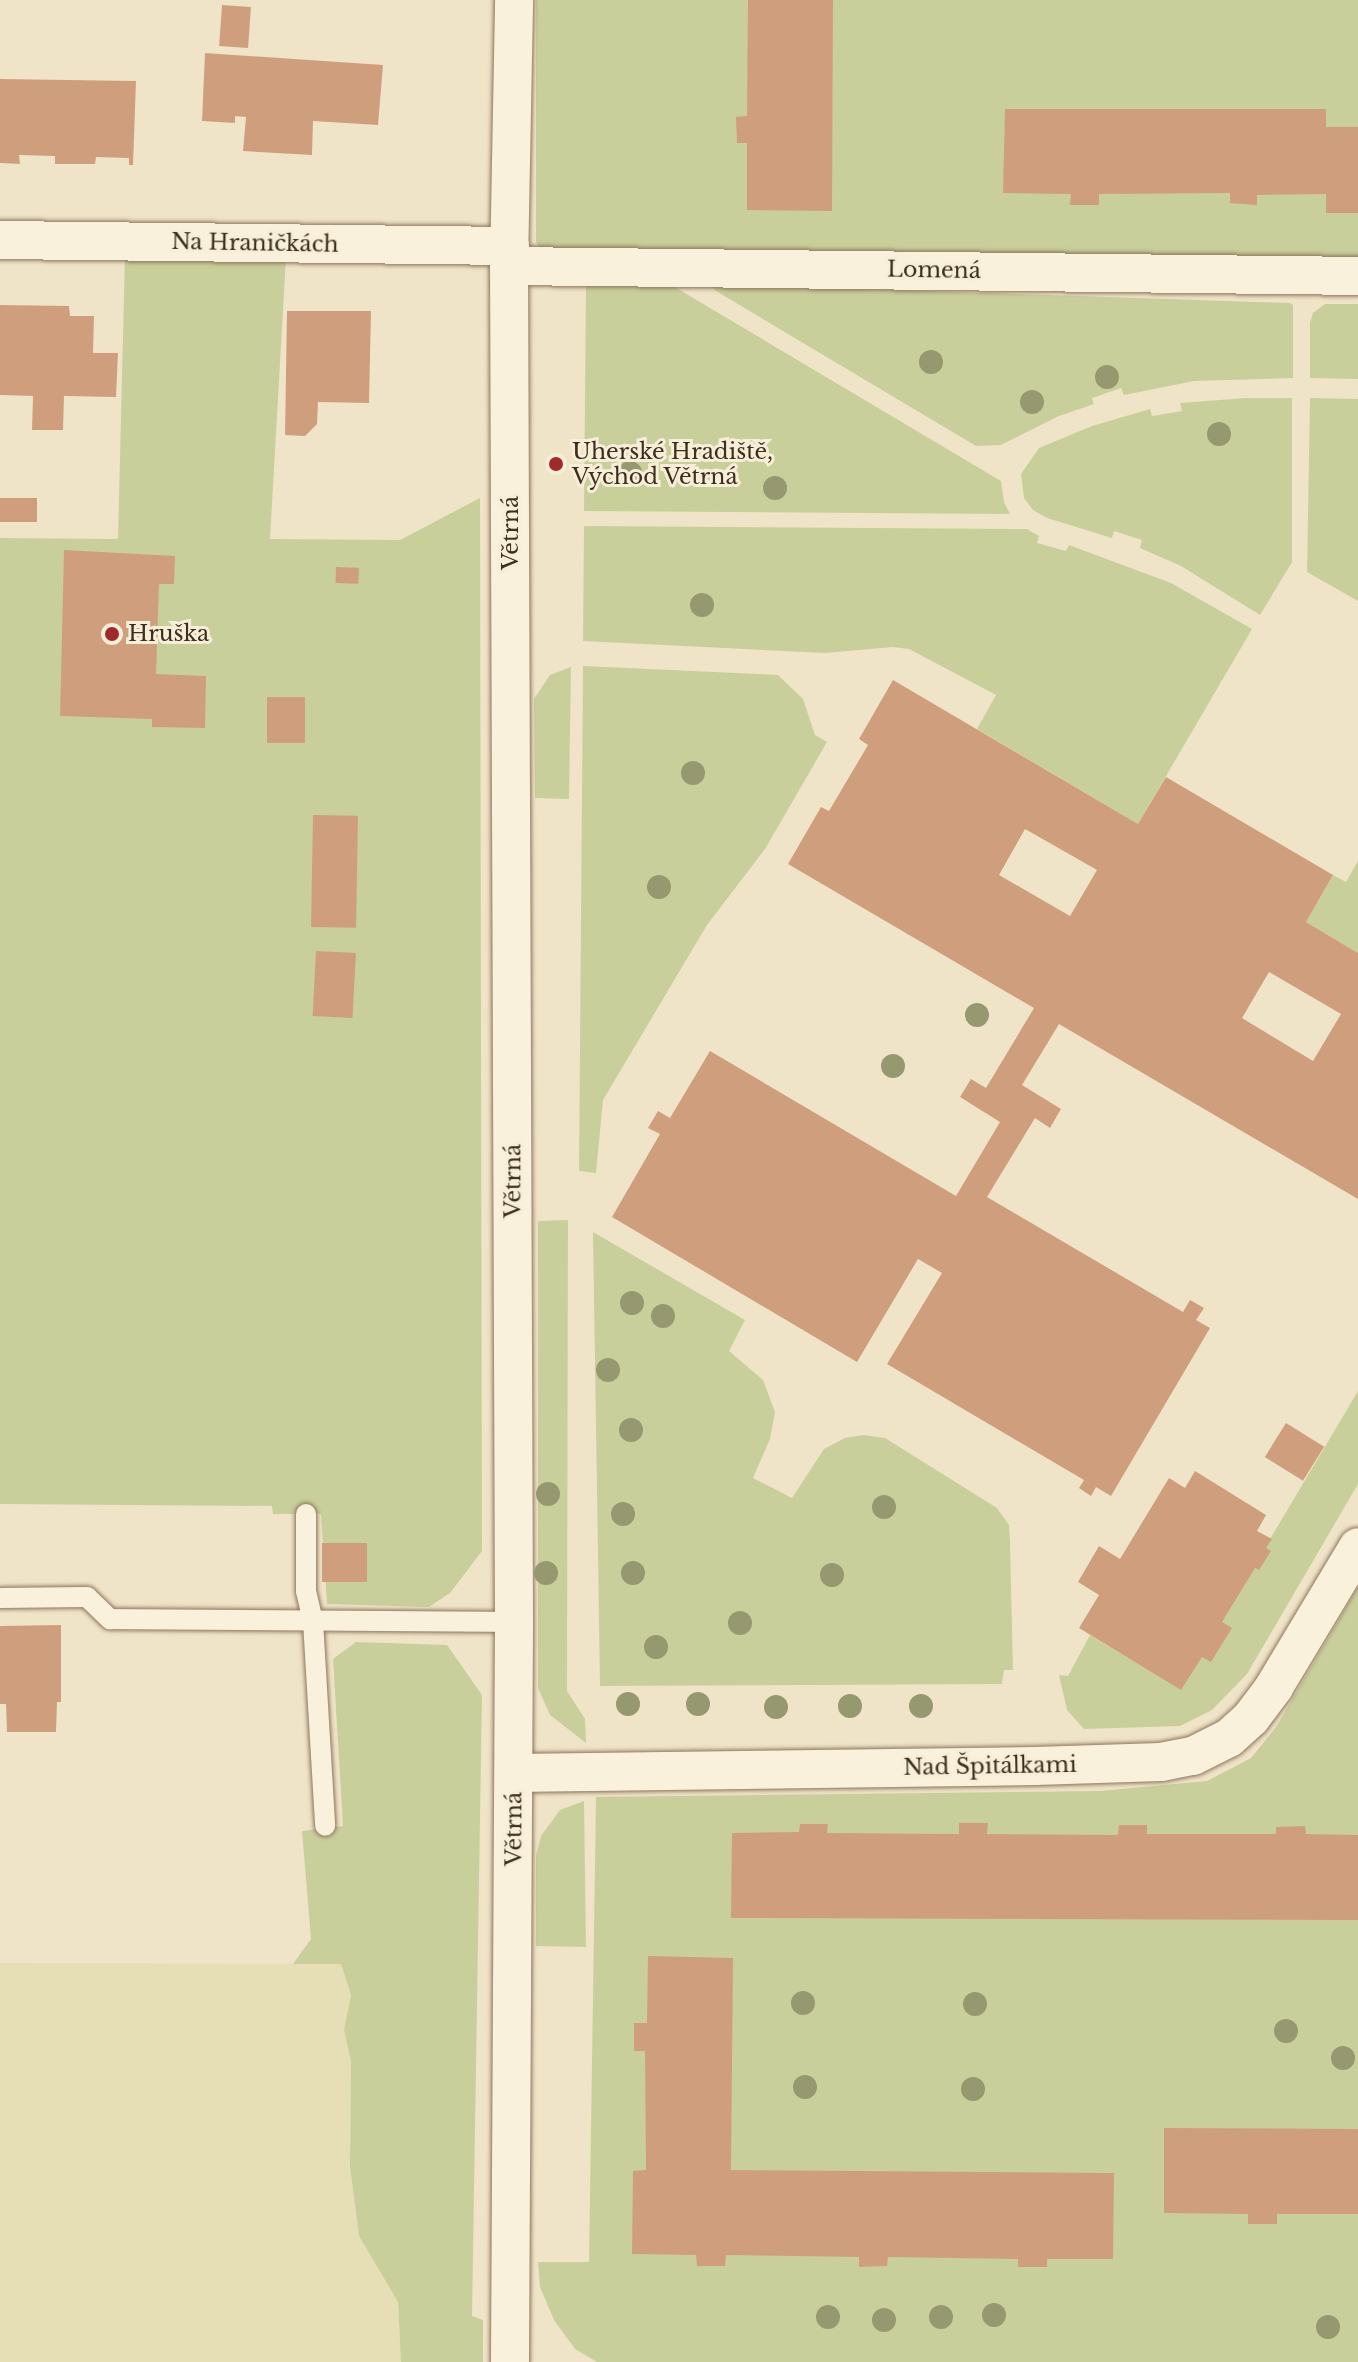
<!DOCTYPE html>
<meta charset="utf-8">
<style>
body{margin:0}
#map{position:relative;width:1358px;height:2362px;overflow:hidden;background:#f0e4c8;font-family:"Libre Baskerville",serif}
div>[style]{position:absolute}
.farmland>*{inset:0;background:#e6deb5}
.green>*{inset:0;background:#c9cf9b}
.building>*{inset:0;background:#cf9f7d;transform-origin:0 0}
.roads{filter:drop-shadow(0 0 2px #8d765c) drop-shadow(0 0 2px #8d765c)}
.service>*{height:20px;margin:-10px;padding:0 10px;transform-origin:10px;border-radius:10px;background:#faf1dc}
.minor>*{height:38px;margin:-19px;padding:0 19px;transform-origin:19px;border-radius:19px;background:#faf1dc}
.trees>*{width:24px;height:24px;margin:-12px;border-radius:50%;background:#96986f}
.dots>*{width:22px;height:22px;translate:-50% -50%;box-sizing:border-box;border:4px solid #f7eed8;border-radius:50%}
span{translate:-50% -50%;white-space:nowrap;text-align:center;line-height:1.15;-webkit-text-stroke:6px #f7eed8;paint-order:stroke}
.street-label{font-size:22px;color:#3d2e20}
.poi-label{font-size:22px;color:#3d2e20}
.left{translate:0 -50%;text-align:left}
</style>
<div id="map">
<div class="farmland">
<i style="clip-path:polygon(0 1963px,341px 1964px,351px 1995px,344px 2030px,351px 2061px,350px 2166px,359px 2236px,398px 2302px,401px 2362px,0 2362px)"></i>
</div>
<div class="green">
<i style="clip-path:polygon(536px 0,1358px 0,1358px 270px,540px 248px,536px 242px)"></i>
<i style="clip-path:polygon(125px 254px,286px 258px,270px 539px,400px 540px,480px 498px,482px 1551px,450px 1593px,429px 1607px,327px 1604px,321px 1514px,273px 1514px,272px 1506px,0 1504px,0 538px,118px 539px)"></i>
<i style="clip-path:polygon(586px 283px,668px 283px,1001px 481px,1004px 502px,1010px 514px,584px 511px)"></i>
<i style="clip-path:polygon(710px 284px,1290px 303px,1293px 305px,1293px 378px,1194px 381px,1124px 395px,1121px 388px,1092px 398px,1094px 404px,1059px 416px,1001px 445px,976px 446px,716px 291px)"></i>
<i style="clip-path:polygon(1325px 304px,1358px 304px,1358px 379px,1310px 378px,1310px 322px,1313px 313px)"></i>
<i style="clip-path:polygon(1246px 398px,1292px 398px,1292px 562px,1260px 615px,1181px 566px,1140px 548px,1142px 540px,1114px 531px,1112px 538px,1047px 518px,1033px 510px,1024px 498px,1021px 474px,1039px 448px,1092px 426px,1150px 409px,1152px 416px,1182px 411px,1180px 403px)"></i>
<i style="clip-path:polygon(1310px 398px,1358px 399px,1358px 601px,1307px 572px)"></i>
<i style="clip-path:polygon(584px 526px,1027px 529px,1039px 536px,1037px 543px,1066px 551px,1069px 545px,1171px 583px,1252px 629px,1138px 824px,977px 729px,996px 695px,909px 649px,893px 647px,825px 653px,583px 641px)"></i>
<i style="clip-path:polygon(583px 666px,778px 675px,803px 699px,815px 735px,827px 742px,765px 849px,707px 925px,603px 1100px,596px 1173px,579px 1171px)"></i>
<i style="clip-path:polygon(571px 667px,569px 799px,535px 798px,534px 699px,550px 675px)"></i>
<i style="clip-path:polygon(1358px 861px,1358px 953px,1306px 922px,1333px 875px,1346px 882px)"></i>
<i style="clip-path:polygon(568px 1220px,567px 1691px,585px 1719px,586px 1743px,550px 1715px,538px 1688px,538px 1221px)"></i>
<i style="clip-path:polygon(593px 1232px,745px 1320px,729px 1351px,763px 1380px,775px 1412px,770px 1439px,753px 1478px,792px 1498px,824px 1449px,845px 1438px,863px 1435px,885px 1438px,997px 1508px,1009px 1525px,1010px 1542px,1013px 1670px,1004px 1670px,1002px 1684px,600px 1686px)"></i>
<i style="clip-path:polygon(1358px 1391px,1358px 1484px,1247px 1674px,1212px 1710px,1180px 1726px,1084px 1729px,1067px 1710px,1059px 1675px,1068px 1676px,1090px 1635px,1181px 1689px)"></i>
<i style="clip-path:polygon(1358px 1587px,1358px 2362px,597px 2362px,575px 2349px,554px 2320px,540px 2287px,538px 2262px,589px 2262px,596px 1797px,1100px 1791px,1207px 1781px,1251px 1758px,1276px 1727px)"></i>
<i style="clip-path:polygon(356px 1642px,447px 1645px,482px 1695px,472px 2316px,483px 2320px,483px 2362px,401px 2362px,398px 2302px,359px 2236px,350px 2166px,351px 2061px,344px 2030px,351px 1995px,341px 1964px,293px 1964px,311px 1939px,302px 1831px,343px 1826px,333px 1659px)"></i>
<i style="clip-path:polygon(584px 1801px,586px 1947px,536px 1946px,536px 1856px,541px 1836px,560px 1810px)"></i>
</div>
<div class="building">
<i style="clip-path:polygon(748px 0,833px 0,832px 211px,747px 210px,747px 143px,737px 143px,736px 117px,747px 116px)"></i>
<i style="left:222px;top:5px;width:29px;height:41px;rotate:4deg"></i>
<i style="clip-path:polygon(205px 53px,383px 65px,378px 125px,313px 121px,312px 155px,243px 151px,246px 117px,235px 116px,235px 123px,202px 121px)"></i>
<i style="clip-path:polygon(0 79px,136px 81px,133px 165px,129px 165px,129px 158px,96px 157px,95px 164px,55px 164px,55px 156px,19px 155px,20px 164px,0 163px)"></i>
<i style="clip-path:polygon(1005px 109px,1326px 109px,1326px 127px,1358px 127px,1358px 213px,1326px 213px,1326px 194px,1257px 195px,1257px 205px,1230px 203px,1230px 193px,1099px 194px,1099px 205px,1070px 205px,1071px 194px,1003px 193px)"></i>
<i style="clip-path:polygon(0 305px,69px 306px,70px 316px,94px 316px,93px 353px,118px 353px,116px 397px,64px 396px,63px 430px,32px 430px,33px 396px,0 395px)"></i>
<i style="clip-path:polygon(287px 311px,371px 311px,369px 403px,318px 402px,317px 424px,305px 436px,285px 435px)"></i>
<i style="left:0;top:498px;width:37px;height:24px"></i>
<i style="clip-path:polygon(64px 550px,175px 556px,174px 584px,159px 584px,156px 674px,206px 676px,205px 728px,152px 727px,152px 719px,60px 716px)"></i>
<i style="left:336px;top:567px;width:23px;height:16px;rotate:2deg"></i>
<i style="clip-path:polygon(evenodd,893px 680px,1138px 824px,1166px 777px,1333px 875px,1306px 922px,1358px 953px,1358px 1199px,1059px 1024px,1022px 1085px,1061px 1109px,1050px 1128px,1035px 1118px,987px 1197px,1183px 1312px,1190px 1300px,1204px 1308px,1196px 1320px,1210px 1328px,1111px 1496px,1096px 1487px,1091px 1496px,1079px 1488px,1084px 1480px,887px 1364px,942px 1273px,918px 1259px,857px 1362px,612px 1217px,660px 1134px,648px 1128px,658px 1111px,670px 1118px,710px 1051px,956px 1196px,1000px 1122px,960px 1097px,971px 1079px,986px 1088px,1034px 1008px,788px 864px,821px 807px,829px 811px,868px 745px,859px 739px,893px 680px,1025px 829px,1097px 870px,1070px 916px,999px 875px,1025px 829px,893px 680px,1269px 972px,1341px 1014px,1313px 1061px,1242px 1018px,1269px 972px)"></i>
<i style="left:267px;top:697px;width:38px;height:46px"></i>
<i style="left:313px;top:815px;width:45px;height:112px;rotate:1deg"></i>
<i style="left:316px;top:951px;width:40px;height:65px;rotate:3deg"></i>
<i style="left:1286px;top:1423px;width:45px;height:40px;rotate:32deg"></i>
<i style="clip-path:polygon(1195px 1471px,1266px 1515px,1257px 1531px,1272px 1539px,1266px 1548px,1271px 1551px,1259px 1570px,1255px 1568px,1222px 1622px,1232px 1628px,1211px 1662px,1202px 1657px,1181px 1690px,1079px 1628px,1099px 1595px,1078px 1582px,1099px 1546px,1120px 1559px,1169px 1478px,1185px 1488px)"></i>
<i style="left:367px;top:1543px;width:39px;height:45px;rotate:90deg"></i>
<i style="clip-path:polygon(61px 1625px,61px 1702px,57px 1702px,56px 1732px,7px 1732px,6px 1704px,0 1704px,0 1626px)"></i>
<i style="clip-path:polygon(959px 1823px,988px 1823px,987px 1834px,1118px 1835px,1119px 1825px,1147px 1825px,1147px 1834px,1276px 1834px,1276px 1827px,1305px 1826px,1306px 1834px,1358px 1835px,1358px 1920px,731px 1918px,732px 1833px,799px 1832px,800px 1824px,828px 1824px,827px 1833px,959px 1834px)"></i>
<i style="clip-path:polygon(648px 1956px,733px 1958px,731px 2170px,1114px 2173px,1113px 2259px,1047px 2259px,1047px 2267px,1018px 2267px,1018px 2259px,888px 2257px,887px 2266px,859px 2267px,859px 2257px,726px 2255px,725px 2266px,697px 2266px,696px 2255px,632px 2254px,633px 2171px,646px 2170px,645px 2051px,634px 2051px,634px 2023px,647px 2023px)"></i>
<i style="clip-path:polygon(1164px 2128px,1358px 2129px,1358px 2214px,1277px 2214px,1277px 2224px,1248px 2224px,1248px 2214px,1164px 2213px)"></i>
</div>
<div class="roads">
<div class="service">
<i style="left:306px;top:1514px;width:77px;rotate:90deg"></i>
<i style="left:306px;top:1591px;width:31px;rotate:77deg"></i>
<i style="left:313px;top:1621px;width:205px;rotate:86.6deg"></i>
<i style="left:0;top:1598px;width:87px;rotate:-0.7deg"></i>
<i style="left:87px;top:1597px;width:32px;rotate:44deg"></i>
<i style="left:110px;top:1619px;width:404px;rotate:0.4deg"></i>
</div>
<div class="minor">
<i style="left:0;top:240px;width:510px;rotate:0.67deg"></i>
<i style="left:509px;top:266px;width:849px;rotate:0.67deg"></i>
<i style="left:514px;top:1773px;width:521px;rotate:-0.77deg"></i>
<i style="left:1035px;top:1766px;width:126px;rotate:-1.8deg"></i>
<i style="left:1161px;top:1762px;width:33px;rotate:-11deg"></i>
<i style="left:1193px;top:1756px;width:40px;rotate:-26.6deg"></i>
<i style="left:1229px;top:1738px;width:30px;rotate:-42deg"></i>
<i style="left:1251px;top:1718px;width:39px;rotate:-53deg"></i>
<i style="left:1274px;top:1687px;width:163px;rotate:-59deg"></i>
<i style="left:510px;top:2362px;width:740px;rotate:-89.69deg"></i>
<i style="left:514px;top:1622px;width:1356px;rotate:-90.21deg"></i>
<i style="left:509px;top:266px;width:266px;rotate:-88.9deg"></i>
</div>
</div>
<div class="trees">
<i style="left:931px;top:362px"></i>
<i style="left:1107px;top:377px"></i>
<i style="left:1032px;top:402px"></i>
<i style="left:1219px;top:434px"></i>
<i style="left:630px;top:473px"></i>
<i style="left:775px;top:488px"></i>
<i style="left:702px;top:605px"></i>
<i style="left:693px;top:773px"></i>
<i style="left:659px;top:887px"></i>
<i style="left:977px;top:1015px"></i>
<i style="left:893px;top:1066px"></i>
<i style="left:632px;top:1303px"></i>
<i style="left:663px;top:1316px"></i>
<i style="left:608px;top:1370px"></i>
<i style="left:631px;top:1430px"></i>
<i style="left:548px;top:1494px"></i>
<i style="left:884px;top:1507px"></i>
<i style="left:623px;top:1514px"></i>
<i style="left:546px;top:1573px"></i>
<i style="left:633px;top:1573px"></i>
<i style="left:832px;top:1575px"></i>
<i style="left:740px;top:1623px"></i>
<i style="left:656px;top:1647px"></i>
<i style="left:628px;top:1704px"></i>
<i style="left:698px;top:1704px"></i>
<i style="left:850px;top:1706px"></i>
<i style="left:921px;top:1706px"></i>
<i style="left:776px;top:1707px"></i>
<i style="left:803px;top:2003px"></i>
<i style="left:975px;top:2004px"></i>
<i style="left:1286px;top:2031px"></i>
<i style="left:1343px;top:2058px"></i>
<i style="left:805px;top:2087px"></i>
<i style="left:973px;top:2089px"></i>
<i style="left:994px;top:2315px"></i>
<i style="left:828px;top:2317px"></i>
<i style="left:941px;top:2317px"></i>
<i style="left:884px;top:2320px"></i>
<i style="left:1328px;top:2327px"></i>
</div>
<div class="dots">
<i style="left:556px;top:464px;background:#9e2a2b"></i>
<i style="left:112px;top:634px;background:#9e2a2b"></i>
</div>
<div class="street-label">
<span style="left:255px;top:243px;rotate:1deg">Na Hraničkách</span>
<span style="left:934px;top:270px;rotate:1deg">Lomená</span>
<span style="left:511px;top:533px;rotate:-90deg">Větrná</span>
<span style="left:513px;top:1181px;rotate:-90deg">Větrná</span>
<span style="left:990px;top:1766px;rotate:-1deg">Nad Špitálkami</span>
<span style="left:514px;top:1829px;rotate:-90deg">Větrná</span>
</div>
<div class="poi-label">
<span class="left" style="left:572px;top:464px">Uherské Hradiště,<br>Východ Větrná</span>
<span class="left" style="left:128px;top:634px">Hruška</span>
</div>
</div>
